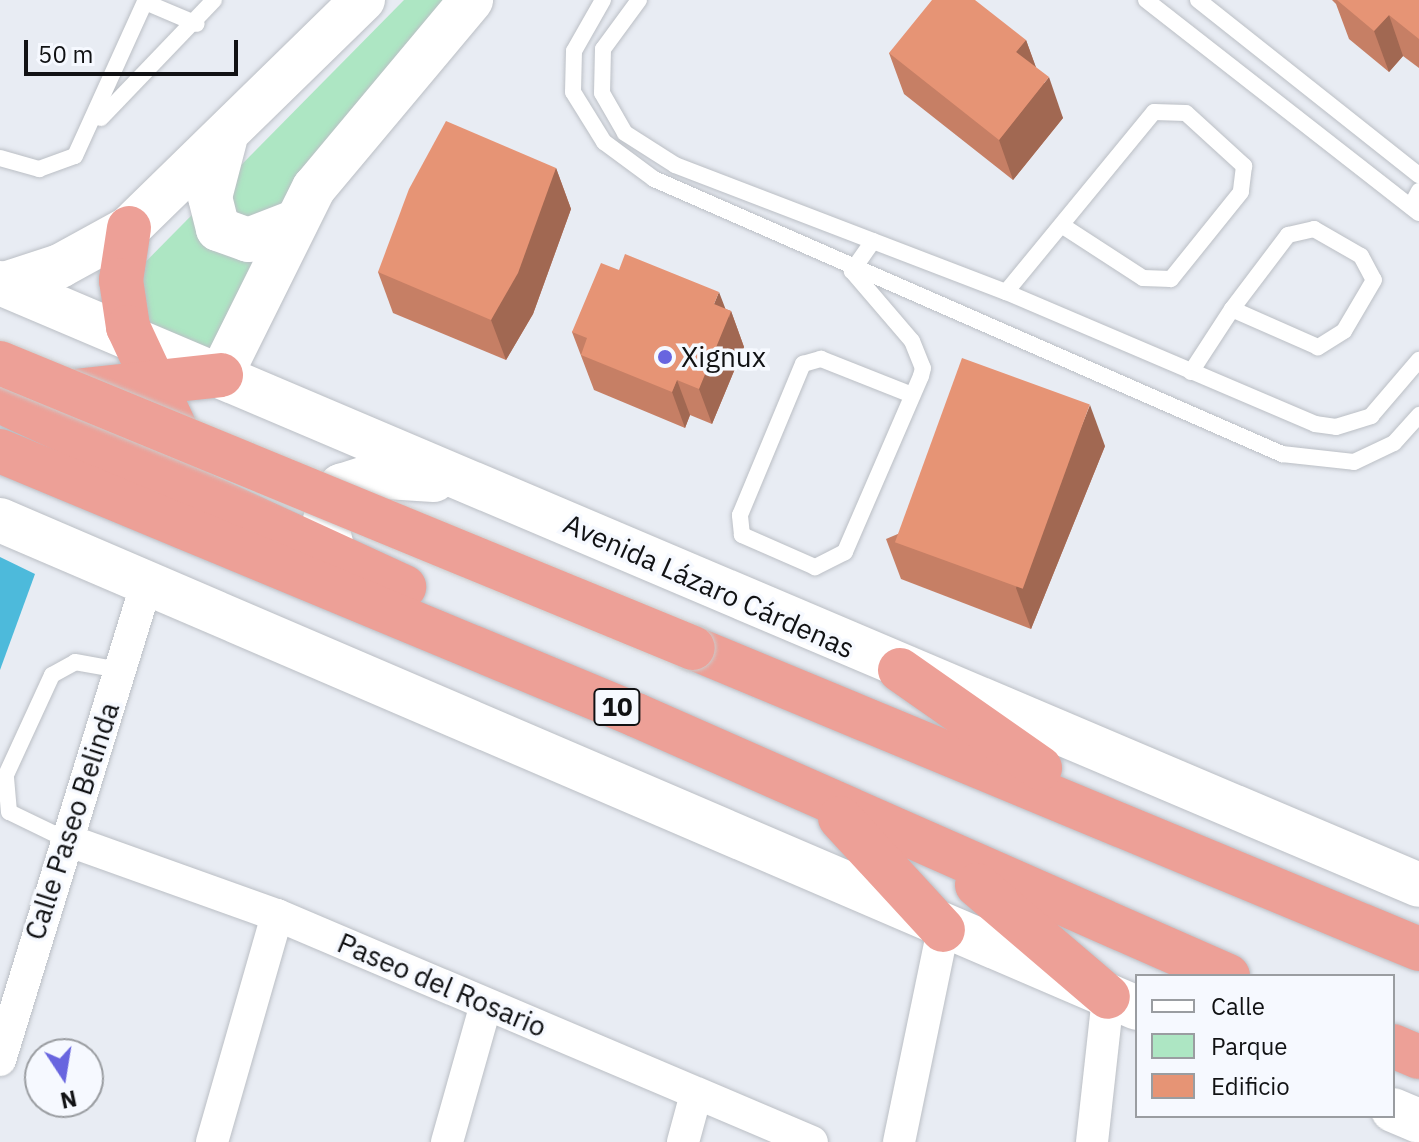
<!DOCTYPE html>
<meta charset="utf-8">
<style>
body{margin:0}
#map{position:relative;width:1419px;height:1142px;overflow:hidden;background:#e8ecf3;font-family:"IBM Plex Sans",sans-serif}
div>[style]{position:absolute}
.green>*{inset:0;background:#ade6c3}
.water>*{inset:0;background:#4dbadb}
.roads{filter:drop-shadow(0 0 2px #bbbfc5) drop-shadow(0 0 2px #bbbfc5)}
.lane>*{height:16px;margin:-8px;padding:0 8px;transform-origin:8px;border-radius:8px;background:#fff}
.street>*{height:32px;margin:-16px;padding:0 16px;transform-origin:16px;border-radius:16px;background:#fff}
.secondary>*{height:44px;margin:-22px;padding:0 22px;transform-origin:22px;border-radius:22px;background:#fff}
.highway>*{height:44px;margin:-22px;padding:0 22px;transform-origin:22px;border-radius:22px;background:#eda097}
.bridges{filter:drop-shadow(0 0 2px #cbcbcb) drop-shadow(0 0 2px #cbcbcb)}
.highway-bridge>*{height:44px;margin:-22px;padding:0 22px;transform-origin:22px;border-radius:22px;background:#eda097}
.wall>*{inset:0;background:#c67f65}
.shaded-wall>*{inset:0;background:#a16852}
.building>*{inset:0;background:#e69475;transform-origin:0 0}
.dots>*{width:22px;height:22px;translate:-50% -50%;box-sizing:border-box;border:4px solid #f6f9ff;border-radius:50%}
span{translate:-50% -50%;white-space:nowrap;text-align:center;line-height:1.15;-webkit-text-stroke:7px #f6f9ff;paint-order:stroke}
.shield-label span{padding:2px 6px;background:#f6f9ff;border:2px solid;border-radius:6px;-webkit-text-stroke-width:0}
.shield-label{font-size:26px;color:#111214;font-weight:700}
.poi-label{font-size:28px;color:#111214}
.left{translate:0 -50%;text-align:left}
.street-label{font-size:28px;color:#111214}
.legend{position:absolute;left:1135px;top:974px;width:260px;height:144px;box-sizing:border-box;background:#f6f9ff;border:2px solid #9a9da1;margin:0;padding:10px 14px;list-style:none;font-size:24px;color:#111214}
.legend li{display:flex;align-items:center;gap:16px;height:40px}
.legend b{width:40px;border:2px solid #9a9da1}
.north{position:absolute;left:24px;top:1038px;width:80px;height:80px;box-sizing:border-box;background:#f6f9ff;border:2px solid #9a9da1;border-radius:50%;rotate:168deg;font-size:22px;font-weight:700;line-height:32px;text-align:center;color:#111214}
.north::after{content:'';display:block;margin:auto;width:28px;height:36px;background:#6865df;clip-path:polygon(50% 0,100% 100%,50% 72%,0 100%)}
.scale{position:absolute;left:24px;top:40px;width:214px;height:36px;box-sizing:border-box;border:4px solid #111214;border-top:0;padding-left:10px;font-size:24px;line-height:28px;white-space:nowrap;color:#111214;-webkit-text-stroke:6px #f6f9ff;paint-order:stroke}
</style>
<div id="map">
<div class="green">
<i style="clip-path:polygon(404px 0,458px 0,223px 359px,104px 304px)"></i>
</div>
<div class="water">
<i style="clip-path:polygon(0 557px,35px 574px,0 670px)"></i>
</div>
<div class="roads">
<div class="lane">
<i style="left:603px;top:0;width:59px;rotate:119.6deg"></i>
<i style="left:574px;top:51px;width:41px;rotate:91.4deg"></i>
<i style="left:573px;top:92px;width:59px;rotate:58.2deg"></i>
<i style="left:604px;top:142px;width:62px;rotate:36.5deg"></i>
<i style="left:654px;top:179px;width:686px;rotate:23.65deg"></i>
<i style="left:1282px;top:454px;width:72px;rotate:6.3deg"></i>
<i style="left:1354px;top:462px;width:44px;rotate:-25.4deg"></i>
<i style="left:1394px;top:443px;width:38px;rotate:-48deg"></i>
<i style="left:639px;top:0;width:61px;rotate:126.3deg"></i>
<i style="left:603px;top:49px;width:44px;rotate:91.3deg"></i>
<i style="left:602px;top:93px;width:46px;rotate:60.1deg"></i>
<i style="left:625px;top:133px;width:59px;rotate:32.6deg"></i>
<i style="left:675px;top:165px;width:355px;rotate:21deg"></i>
<i style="left:1006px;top:292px;width:336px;rotate:23.1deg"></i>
<i style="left:1315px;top:424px;width:21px;rotate:8deg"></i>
<i style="left:1336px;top:427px;width:37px;rotate:-17deg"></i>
<i style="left:1371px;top:416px;width:74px;rotate:-49.4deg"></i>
<i style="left:1146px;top:0;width:346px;rotate:38deg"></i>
<i style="left:1198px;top:0;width:282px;rotate:38.4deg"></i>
<i style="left:101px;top:118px;width:163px;rotate:-46.2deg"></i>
<i style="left:0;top:158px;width:41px;rotate:15.8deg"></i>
<i style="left:39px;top:169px;width:38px;rotate:-20deg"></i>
<i style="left:75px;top:156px;width:169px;rotate:-65.6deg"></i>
<i style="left:145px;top:2px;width:56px;rotate:22.9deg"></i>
<i style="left:1411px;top:206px;width:17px;rotate:-62deg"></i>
<i style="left:873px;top:241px;width:37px;rotate:125deg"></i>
<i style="left:852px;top:271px;width:92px;rotate:49.4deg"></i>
<i style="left:912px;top:341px;width:29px;rotate:68deg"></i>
<i style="left:923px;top:368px;width:8px;rotate:104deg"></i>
<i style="left:921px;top:376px;width:192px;rotate:113.4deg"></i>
<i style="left:845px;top:552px;width:34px;rotate:153deg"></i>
<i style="left:815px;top:567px;width:80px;rotate:-156.3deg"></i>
<i style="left:742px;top:535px;width:20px;rotate:-96deg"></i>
<i style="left:740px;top:515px;width:164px;rotate:-67.4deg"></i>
<i style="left:803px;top:364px;width:19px;rotate:-16deg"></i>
<i style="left:821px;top:359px;width:98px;rotate:21.6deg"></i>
<i style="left:1006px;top:292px;width:233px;rotate:-50.6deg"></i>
<i style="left:1154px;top:112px;width:32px;rotate:2deg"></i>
<i style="left:1186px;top:113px;width:79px;rotate:42.4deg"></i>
<i style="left:1244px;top:166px;width:26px;rotate:97deg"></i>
<i style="left:1241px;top:192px;width:112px;rotate:128.8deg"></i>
<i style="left:1171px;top:279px;width:28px;rotate:-178deg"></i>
<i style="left:1143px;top:278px;width:95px;rotate:-147deg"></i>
<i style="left:1191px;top:372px;width:75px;rotate:-56.9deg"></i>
<i style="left:1232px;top:309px;width:93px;rotate:-52.9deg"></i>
<i style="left:1288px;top:235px;width:27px;rotate:-13deg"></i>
<i style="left:1314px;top:229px;width:54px;rotate:29.9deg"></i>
<i style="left:1361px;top:256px;width:27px;rotate:62deg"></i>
<i style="left:1374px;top:280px;width:59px;rotate:120.5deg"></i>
<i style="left:1344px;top:331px;width:31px;rotate:148deg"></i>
<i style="left:1318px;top:347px;width:94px;rotate:-156.2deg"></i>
<i style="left:67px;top:840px;width:64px;rotate:-154.2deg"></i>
<i style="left:9px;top:812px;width:37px;rotate:-95deg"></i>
<i style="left:6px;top:775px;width:110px;rotate:-65.3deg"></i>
<i style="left:52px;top:675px;width:26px;rotate:-29deg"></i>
<i style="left:75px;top:662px;width:46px;rotate:10.1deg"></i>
</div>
<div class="street">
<i style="left:67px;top:840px;width:223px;rotate:19.7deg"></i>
<i style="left:277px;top:915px;width:581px;rotate:22.99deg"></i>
<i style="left:0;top:1060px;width:499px;rotate:-72.9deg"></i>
<i style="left:212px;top:1142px;width:236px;rotate:-74deg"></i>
<i style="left:447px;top:1142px;width:143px;rotate:-74.2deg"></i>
<i style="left:683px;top:1142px;width:50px;rotate:-74.8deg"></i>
<i style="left:899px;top:1142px;width:217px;rotate:-78.3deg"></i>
<i style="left:1092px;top:1142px;width:146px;rotate:-83.7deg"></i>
</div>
<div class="secondary">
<i style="left:225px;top:140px;width:59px;rotate:104.7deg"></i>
<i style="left:210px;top:197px;width:33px;rotate:76deg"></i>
<i style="left:218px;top:229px;width:32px;rotate:20deg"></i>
<i style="left:248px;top:240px;width:47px;rotate:-21.1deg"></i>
<i style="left:0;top:283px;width:1541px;rotate:22.99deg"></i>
<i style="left:5px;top:284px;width:58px;rotate:-18.1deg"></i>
<i style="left:60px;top:266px;width:79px;rotate:-28.8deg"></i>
<i style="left:129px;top:228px;width:327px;rotate:-44.3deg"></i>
<i style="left:221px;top:375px;width:209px;rotate:-63.6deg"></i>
<i style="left:314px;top:188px;width:245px;rotate:-50.1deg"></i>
<i style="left:0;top:520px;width:1237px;rotate:23.23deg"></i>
<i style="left:334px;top:555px;width:36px;rotate:-104deg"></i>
<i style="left:325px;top:520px;width:38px;rotate:-65deg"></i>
<i style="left:341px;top:486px;width:32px;rotate:-18deg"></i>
<i style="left:371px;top:476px;width:63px;rotate:3.6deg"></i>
<i style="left:1393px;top:1110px;width:28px;rotate:23deg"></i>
</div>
<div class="highway">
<i style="left:129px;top:228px;width:53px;rotate:98.7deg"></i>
<i style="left:121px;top:280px;width:48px;rotate:81.5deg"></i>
<i style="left:128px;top:327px;width:145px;rotate:65deg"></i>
<i style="left:56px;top:393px;width:166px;rotate:-6.2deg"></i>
<i style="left:0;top:401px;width:445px;rotate:24.7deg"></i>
<i style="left:0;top:451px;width:689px;rotate:22.54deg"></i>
<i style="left:636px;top:715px;width:647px;rotate:23.79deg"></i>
<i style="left:693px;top:648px;width:786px;rotate:22.52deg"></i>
<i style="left:900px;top:670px;width:171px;rotate:35deg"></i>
<i style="left:840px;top:818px;width:152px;rotate:47.4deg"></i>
<i style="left:977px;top:885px;width:172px;rotate:40.5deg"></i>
<i style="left:1393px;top:1046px;width:28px;rotate:23deg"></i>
</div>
</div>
<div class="bridges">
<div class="highway-bridge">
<i style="left:0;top:363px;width:749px;rotate:22.36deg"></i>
</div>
</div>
<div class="wall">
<i style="clip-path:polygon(1332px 0,1419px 0,1419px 68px,1403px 56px,1389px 72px,1349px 39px,1336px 4px)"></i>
<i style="clip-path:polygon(1026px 40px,1036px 68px,1063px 118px,1013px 180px,904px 94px,889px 53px)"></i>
<i style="clip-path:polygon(556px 168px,571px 209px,533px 314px,506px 360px,393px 313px,378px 272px)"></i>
<i style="clip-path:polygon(619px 270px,731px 311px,744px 347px,712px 424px,690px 415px,685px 428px,594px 390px,572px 332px)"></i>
<i style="clip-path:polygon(1105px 446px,1031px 629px,901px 579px,886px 539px)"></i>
</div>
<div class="shaded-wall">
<i style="clip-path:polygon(1389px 15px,1403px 56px,1389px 72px,1374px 31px)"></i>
<i style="clip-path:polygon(1026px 40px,1041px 81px,1016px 52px)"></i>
<i style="clip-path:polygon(1049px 77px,1063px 118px,1013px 180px,999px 140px)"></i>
<i style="clip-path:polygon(556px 168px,571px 209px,533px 314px,506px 360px,491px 320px)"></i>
<i style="clip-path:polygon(719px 292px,729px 318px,731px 311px,744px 347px,712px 424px,699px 389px,714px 304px)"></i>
<i style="clip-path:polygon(677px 380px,690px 415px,685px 428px,672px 392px)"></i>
<i style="clip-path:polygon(1090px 405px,1105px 446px,1031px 629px,1016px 588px)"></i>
</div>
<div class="building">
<i style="clip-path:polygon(932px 0,975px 0,1026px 40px,1016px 52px,1049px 77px,999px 140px,889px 53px)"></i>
<i style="clip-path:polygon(1337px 0,1419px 0,1419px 39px,1389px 15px,1374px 31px)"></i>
<i style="clip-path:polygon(446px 121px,556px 168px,518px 273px,491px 320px,378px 272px,409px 189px)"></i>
<i style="clip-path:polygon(625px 254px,719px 292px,714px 304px,731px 311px,699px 389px,677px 380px,672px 392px,581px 355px,587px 338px,572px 332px,601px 263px,619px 270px)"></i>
<i style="left:962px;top:358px;width:136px;height:196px;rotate:20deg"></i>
</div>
<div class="dots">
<i style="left:665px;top:357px;background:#6865df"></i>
</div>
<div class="shield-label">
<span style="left:617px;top:707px">10</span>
</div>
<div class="poi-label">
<span class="left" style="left:681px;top:357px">Xignux</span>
</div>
<div class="street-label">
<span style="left:709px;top:586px;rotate:24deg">Avenida Lázaro Cárdenas</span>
<span style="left:72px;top:821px;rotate:-72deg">Calle Paseo Belinda</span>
<span style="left:442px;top:985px;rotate:23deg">Paseo del Rosario</span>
</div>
<ul class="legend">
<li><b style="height:10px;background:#fff"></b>Calle</li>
<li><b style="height:22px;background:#ade6c3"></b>Parque</li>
<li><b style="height:22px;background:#e69475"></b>Edificio</li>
</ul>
<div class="north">N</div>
<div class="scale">50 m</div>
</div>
